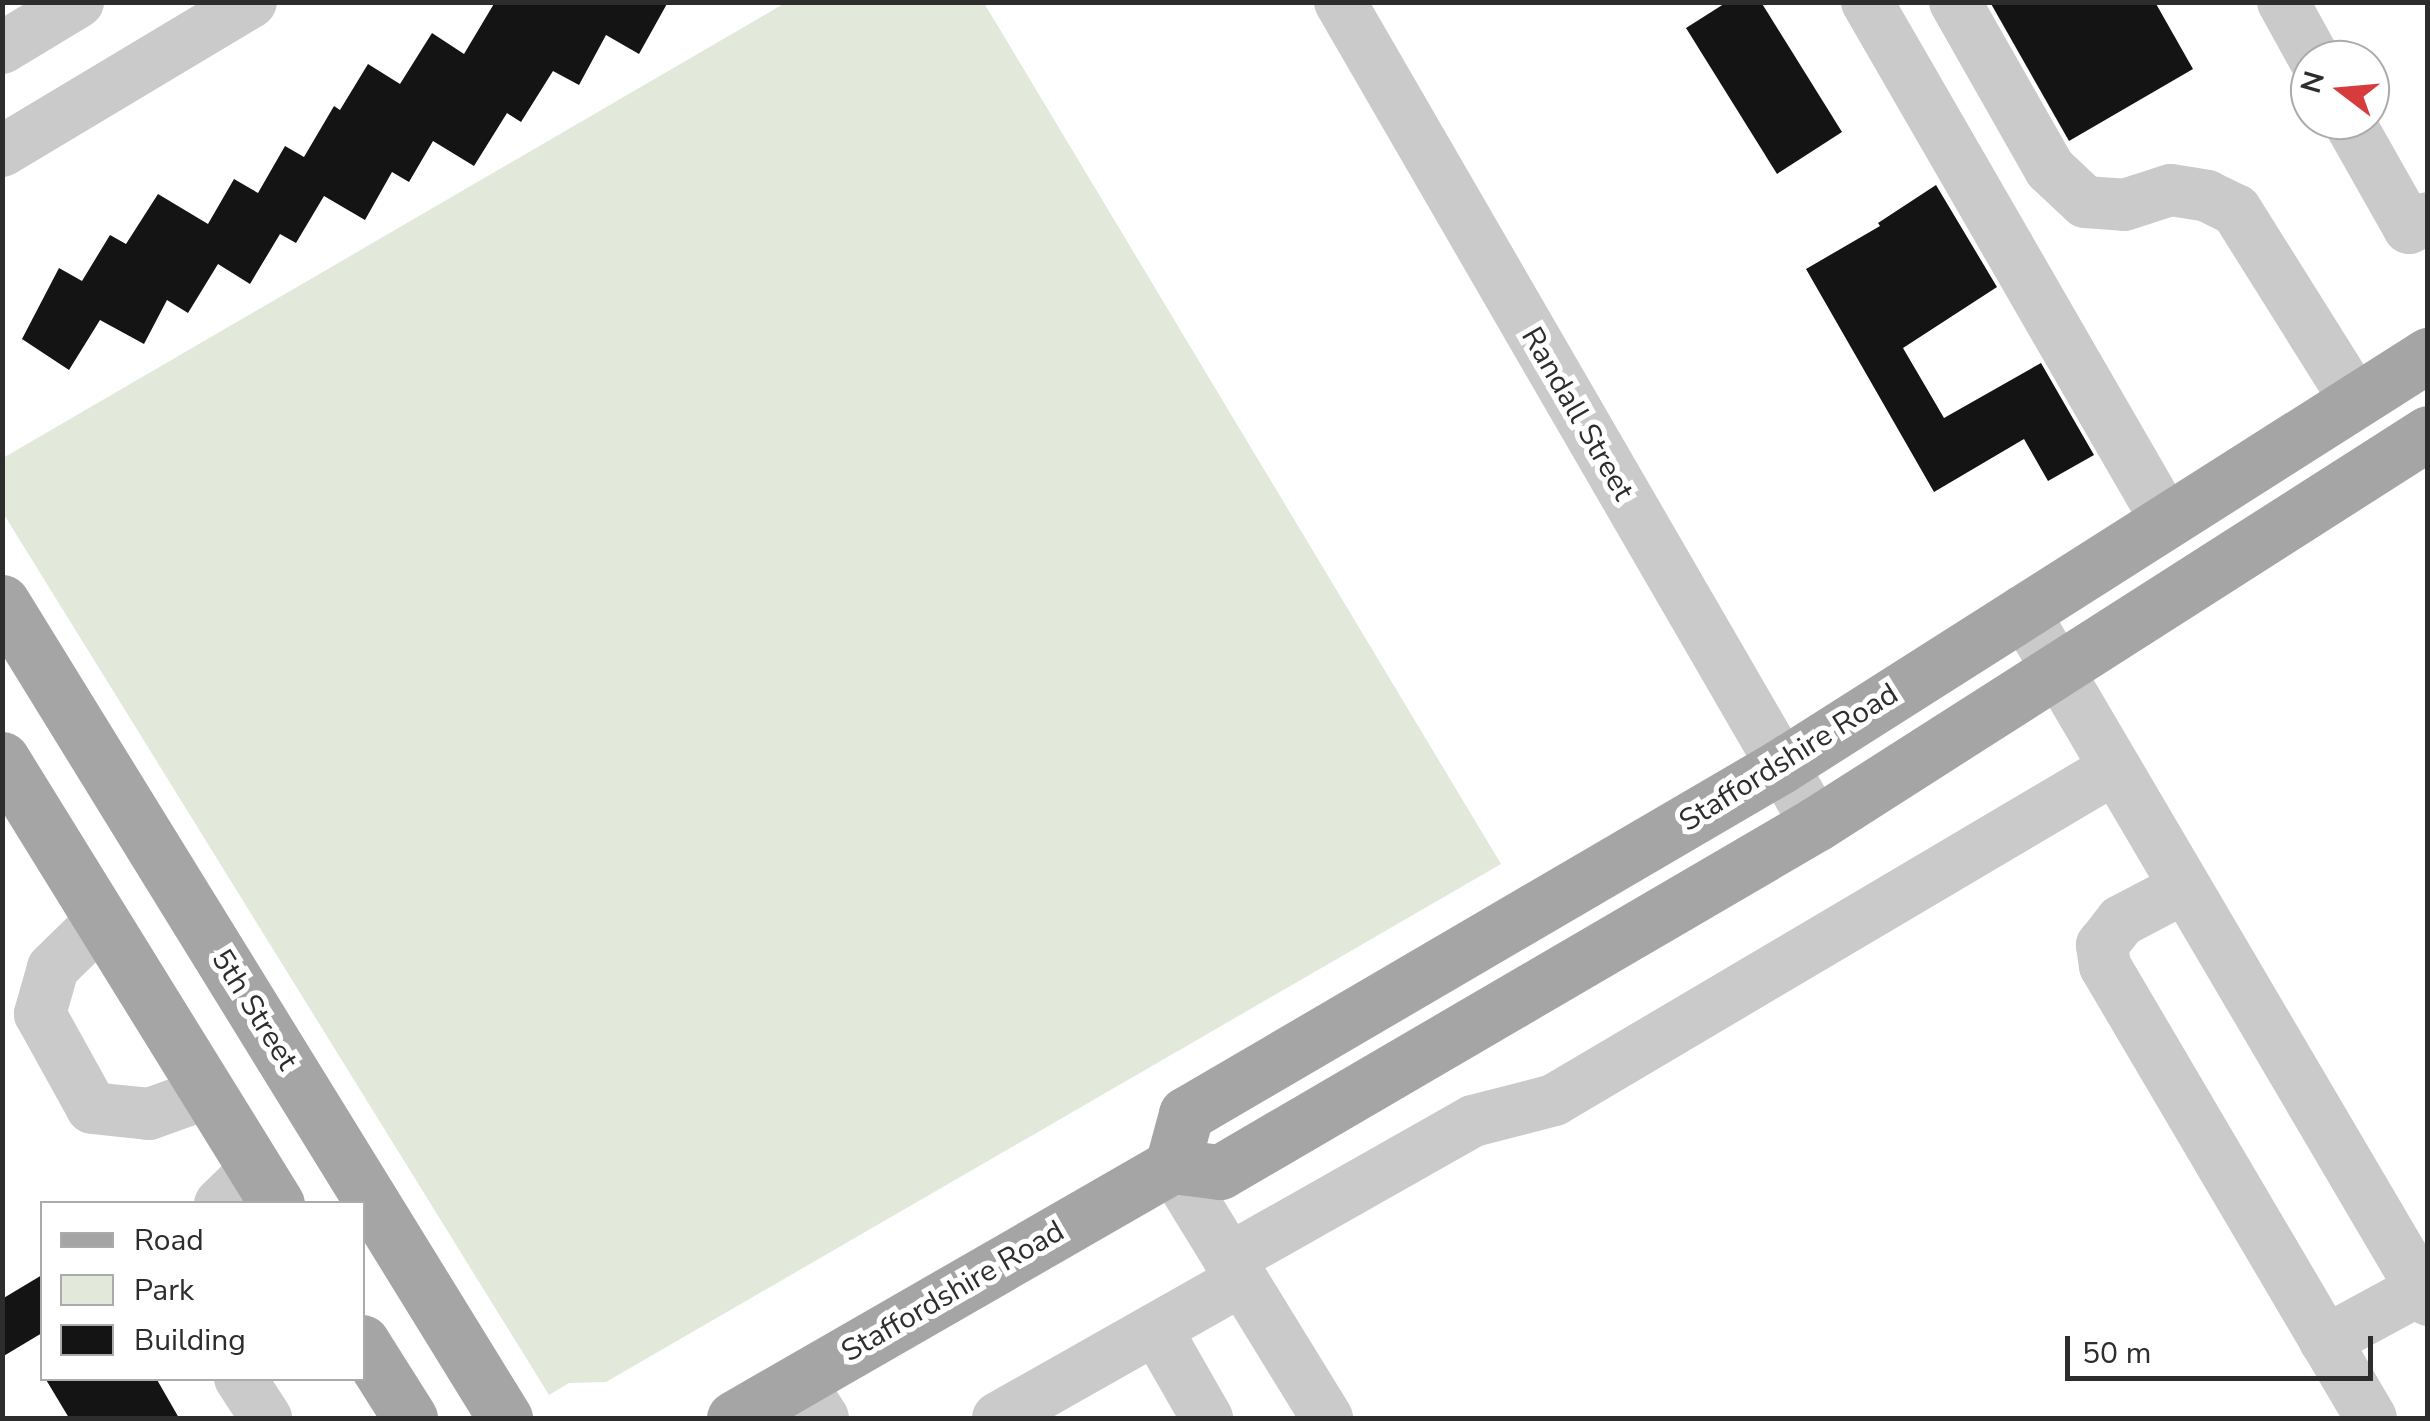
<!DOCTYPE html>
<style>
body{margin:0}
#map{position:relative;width:2430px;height:1421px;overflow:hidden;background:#fff;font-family:"Nunito Sans",sans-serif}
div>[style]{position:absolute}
.green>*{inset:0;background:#e2e9db}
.building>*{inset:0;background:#141414}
.minor>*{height:52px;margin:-26px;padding:0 26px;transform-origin:26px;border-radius:26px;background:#cacaca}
.major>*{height:55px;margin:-27.5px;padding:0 27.5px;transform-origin:27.5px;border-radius:27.5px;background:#a5a5a5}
span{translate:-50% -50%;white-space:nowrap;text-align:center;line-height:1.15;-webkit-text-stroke:10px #fff;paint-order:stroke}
.street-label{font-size:30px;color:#2d2d2d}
.frame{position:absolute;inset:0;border:5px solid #2d2d2d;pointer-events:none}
.legend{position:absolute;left:40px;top:1201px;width:325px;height:180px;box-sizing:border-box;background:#fff;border:2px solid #ababab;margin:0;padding:12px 18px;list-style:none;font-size:30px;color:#2d2d2d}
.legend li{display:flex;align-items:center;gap:20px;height:50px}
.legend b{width:50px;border:2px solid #ababab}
.north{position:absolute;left:2290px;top:40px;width:100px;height:100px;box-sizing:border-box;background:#fff;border:2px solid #ababab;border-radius:50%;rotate:286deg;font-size:28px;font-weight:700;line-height:40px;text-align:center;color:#2d2d2d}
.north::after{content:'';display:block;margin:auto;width:35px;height:45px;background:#d73c3d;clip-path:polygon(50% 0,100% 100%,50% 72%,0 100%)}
.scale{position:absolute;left:2065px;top:1336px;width:308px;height:45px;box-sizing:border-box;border:5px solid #2d2d2d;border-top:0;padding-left:12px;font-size:30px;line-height:35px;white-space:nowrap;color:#2d2d2d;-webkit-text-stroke:8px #fff;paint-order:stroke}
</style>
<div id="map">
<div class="green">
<i style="clip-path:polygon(785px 3px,984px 3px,1501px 864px,606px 1382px,569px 1383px,549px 1395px,3px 513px,3px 458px)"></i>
</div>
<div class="building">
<i style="clip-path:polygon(495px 2px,668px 2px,639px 54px,606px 35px,579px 85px,553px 71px,521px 122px,507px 113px,474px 166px,433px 141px,409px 182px,392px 172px,365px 220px,324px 196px,296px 243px,280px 234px,250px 284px,218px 264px,188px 313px,167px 300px,144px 344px,100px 320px,69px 370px,22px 339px,59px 268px,82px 281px,110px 235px,126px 244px,158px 194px,208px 224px,234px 179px,258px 193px,285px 146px,304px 157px,334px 106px,340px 110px,368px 64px,400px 84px,432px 33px,464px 54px)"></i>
<i style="clip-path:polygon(1727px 2px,1761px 2px,1842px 132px,1777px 174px,1686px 28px)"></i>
<i style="clip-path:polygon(1990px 2px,2155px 2px,2193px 69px,2069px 141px)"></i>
<i style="clip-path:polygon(1936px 185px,1997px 287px,1903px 348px,1944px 418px,2041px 363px,2094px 455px,2048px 481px,2024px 439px,1934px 492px,1806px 269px,1880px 226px,1878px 223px)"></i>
<i style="clip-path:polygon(42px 1275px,42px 1333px,2px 1357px,2px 1299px)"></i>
<i style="clip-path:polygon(45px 1378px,156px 1378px,179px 1418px,69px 1418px)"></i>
</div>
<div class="minor">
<i style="left:1340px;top:2px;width:950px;rotate:59.93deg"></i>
<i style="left:1867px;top:2px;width:598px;rotate:60.01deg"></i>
<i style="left:1955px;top:2px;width:192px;rotate:60.4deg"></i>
<i style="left:2050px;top:169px;width:48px;rotate:43.3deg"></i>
<i style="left:2085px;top:202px;width:39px;rotate:4deg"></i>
<i style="left:2124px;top:205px;width:49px;rotate:-17.7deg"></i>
<i style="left:2171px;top:190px;width:36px;rotate:9deg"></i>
<i style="left:2207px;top:196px;width:32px;rotate:26deg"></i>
<i style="left:2236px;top:210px;width:222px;rotate:57.9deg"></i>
<i style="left:2283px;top:2px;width:66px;rotate:61.1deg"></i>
<i style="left:2px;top:48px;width:89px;rotate:-31.2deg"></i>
<i style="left:2348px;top:120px;width:124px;rotate:60.5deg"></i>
<i style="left:2409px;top:228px;width:21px;rotate:-28deg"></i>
<i style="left:2px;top:151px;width:290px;rotate:-30.9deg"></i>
<i style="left:2023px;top:611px;width:799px;rotate:59.55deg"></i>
<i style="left:2184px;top:888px;width:71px;rotate:152.4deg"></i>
<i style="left:2121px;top:921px;width:31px;rotate:128deg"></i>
<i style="left:2102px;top:945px;width:21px;rotate:82deg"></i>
<i style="left:2105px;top:966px;width:524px;rotate:59.52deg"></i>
<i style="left:102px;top:920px;width:69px;rotate:135.6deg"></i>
<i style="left:53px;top:968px;width:48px;rotate:105.8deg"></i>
<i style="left:40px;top:1014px;width:107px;rotate:61deg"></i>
<i style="left:92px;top:1108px;width:57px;rotate:6deg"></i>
<i style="left:149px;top:1114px;width:63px;rotate:-19.6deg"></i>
<i style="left:1172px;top:1166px;width:296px;rotate:58.4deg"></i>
<i style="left:220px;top:1204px;width:50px;rotate:-44.2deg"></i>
<i style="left:1229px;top:1259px;width:280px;rotate:-29.5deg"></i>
<i style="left:1473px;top:1121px;width:84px;rotate:-14.5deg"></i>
<i style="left:1554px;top:1100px;width:651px;rotate:-30.59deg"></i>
<i style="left:1156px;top:1329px;width:103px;rotate:60.2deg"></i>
<i style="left:2325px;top:1341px;width:109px;rotate:-28.4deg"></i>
<i style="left:240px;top:1378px;width:48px;rotate:57deg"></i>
<i style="left:799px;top:1381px;width:44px;rotate:57deg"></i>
<i style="left:998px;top:1418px;width:280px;rotate:-29.5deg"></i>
</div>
<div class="major">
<i style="left:2px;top:602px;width:959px;rotate:58.35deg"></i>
<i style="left:2px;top:759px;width:523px;rotate:58.28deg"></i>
<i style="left:1172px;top:1166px;width:54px;rotate:-74.9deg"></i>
<i style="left:1186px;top:1114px;width:689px;rotate:-30.32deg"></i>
<i style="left:1781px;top:766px;width:767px;rotate:-32.43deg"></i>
<i style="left:362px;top:1342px;width:90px;rotate:57.7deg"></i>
<i style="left:734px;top:1418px;width:505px;rotate:-29.91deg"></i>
<i style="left:1172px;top:1166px;width:48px;rotate:7.1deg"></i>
<i style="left:1220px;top:1172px;width:690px;rotate:-30.28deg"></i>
<i style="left:1816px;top:824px;width:726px;rotate:-32.57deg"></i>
</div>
<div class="street-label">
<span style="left:1577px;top:414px;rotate:60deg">Randall Street</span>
<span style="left:1789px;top:758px;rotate:-32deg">Staffordshire Road</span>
<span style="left:254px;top:1010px;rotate:58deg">5th Street</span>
<span style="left:953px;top:1292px;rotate:-30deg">Staffordshire Road</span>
</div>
<div class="frame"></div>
<ul class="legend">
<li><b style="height:12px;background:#a5a5a5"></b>Road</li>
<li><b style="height:28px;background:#e2e9db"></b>Park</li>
<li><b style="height:28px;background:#141414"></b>Building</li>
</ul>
<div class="north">N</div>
<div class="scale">50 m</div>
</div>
